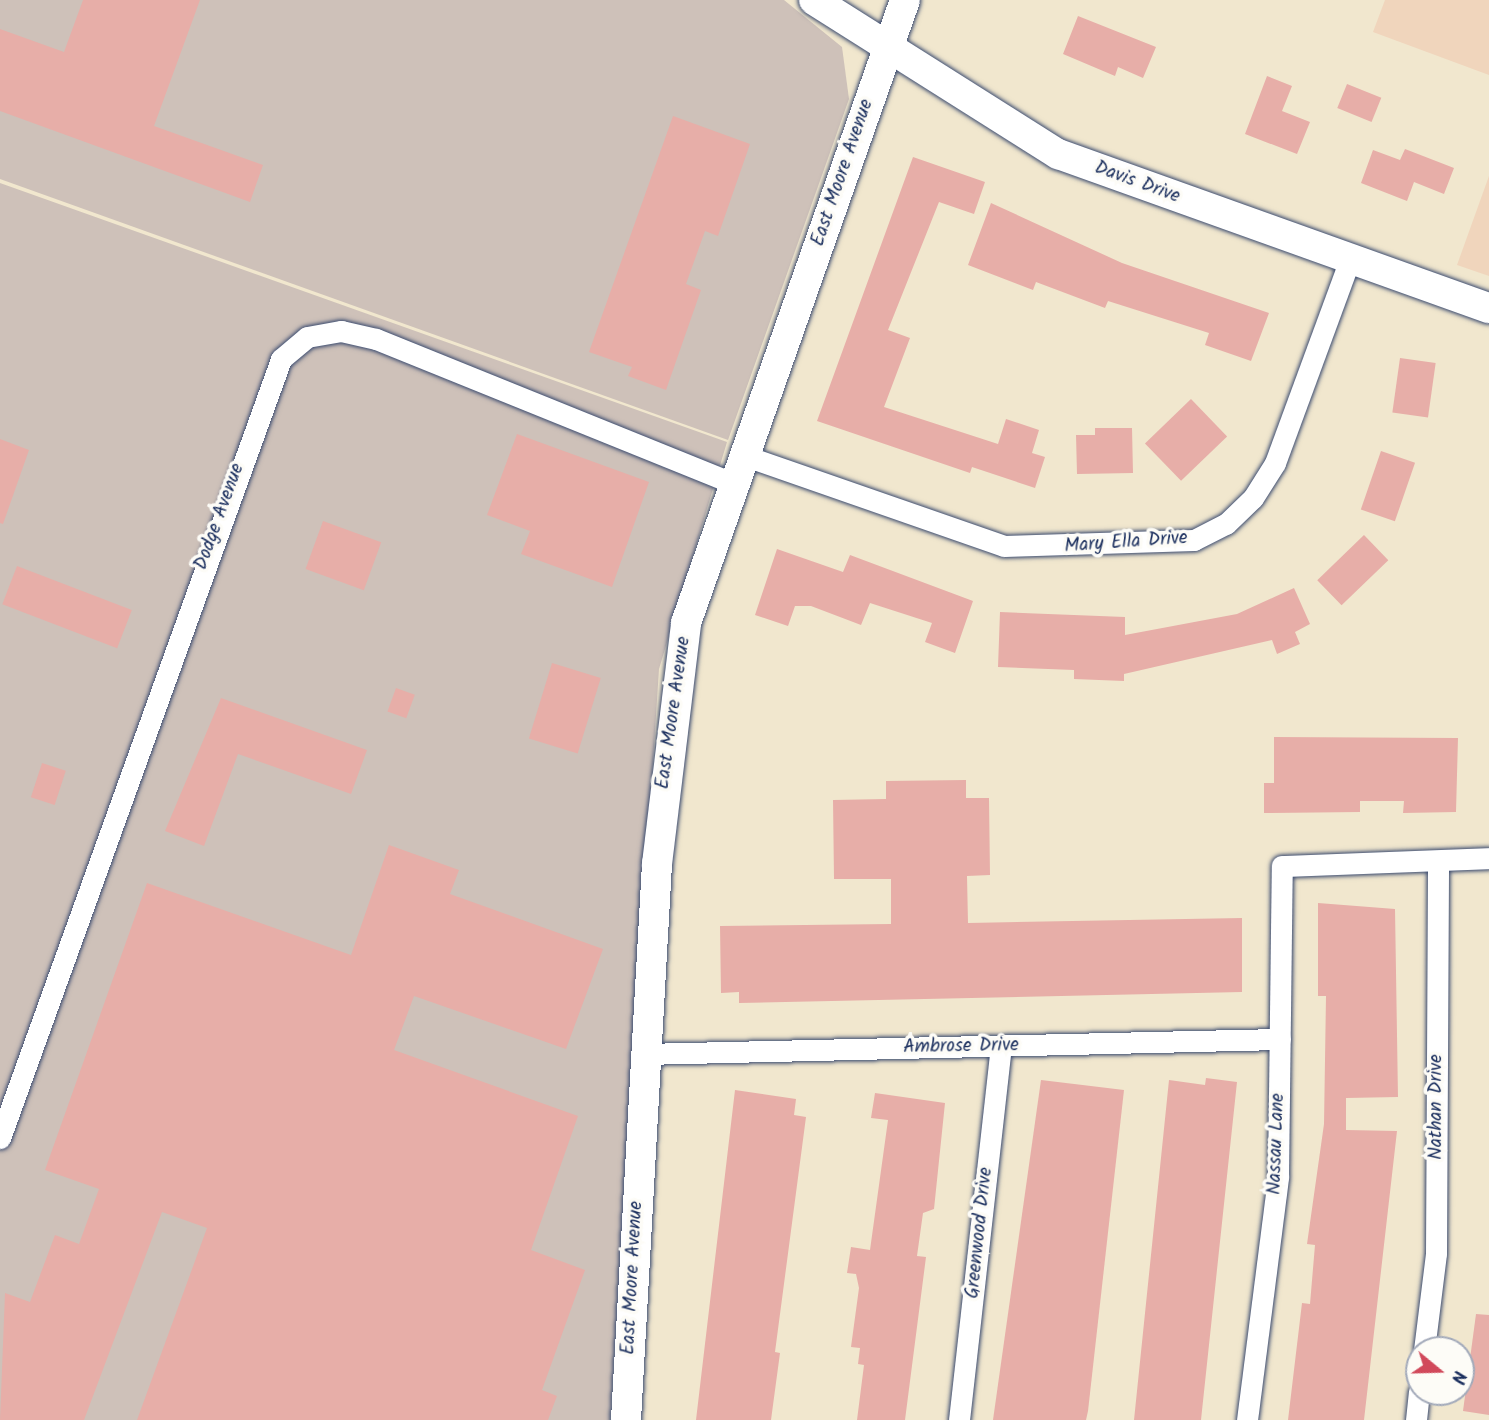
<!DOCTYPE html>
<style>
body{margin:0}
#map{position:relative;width:1489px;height:1420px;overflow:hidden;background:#f1e7ce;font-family:Kalam,sans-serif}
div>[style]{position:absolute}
.built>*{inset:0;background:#f0d5bc}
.industrial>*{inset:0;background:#cec1b9}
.building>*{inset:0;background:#e7aea8;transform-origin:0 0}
.roads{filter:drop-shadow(0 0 2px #3b4b6f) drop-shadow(0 0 2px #3b4b6f)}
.street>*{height:21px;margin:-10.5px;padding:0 10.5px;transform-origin:10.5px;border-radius:10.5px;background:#fff}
.secondary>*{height:30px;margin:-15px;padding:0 15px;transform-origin:15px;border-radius:15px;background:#fff}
span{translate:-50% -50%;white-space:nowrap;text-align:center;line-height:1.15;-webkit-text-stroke:7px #fdfcf7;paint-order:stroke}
.street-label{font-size:19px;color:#1b2f5e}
.north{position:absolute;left:1405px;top:1336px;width:70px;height:70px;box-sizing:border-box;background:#fdfcf7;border:2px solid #a3aaba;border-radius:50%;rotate:109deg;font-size:19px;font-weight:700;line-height:28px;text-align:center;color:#1b2f5e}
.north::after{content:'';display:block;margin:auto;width:24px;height:32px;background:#d1495b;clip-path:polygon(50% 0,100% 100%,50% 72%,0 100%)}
</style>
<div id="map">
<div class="built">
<i style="clip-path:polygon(1385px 0,1489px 0,1489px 75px,1373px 32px)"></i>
<i style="clip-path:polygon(1489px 176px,1489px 276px,1457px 265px)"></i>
</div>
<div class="industrial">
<i style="clip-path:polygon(0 0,784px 0,842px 47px,849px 99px,728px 440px,0 179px)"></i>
<i style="clip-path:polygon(0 183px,727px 442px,659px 669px,610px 1420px,0 1420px)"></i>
</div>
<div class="building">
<i style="clip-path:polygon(83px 0,200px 0,154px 126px,263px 165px,250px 202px,0 111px,0 29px,64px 52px)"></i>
<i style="clip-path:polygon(1078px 16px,1156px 47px,1143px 78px,1118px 67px,1115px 76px,1063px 54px)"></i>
<i style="clip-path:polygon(1267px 76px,1292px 86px,1282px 111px,1310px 122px,1297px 154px,1245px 134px)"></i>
<i style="left:1347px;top:84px;width:37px;height:26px;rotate:22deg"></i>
<i style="clip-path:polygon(673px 116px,750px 144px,718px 236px,705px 231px,686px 284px,701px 290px,666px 390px,628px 376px,632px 367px,589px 352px)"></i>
<i style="clip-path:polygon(1405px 149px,1454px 168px,1444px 194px,1414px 182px,1407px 201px,1361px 183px,1373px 150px,1400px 160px)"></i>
<i style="clip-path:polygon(913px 157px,985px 182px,974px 214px,939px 202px,888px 330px,910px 338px,884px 407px,998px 444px,1006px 419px,1039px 430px,1032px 453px,1045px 457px,1035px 488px,972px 467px,970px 473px,817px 421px)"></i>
<i style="clip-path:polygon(991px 203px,1122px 263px,1269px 313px,1251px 361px,1205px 345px,1209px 333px,1108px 301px,1105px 308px,1036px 282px,1033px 290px,968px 265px)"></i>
<i style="left:1400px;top:358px;width:36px;height:55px;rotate:8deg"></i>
<i style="left:1191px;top:399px;width:52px;height:64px;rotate:46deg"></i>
<i style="clip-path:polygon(1095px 428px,1132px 428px,1133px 473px,1077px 474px,1076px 435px,1095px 435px)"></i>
<i style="clip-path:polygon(517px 434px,649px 482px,612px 587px,521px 554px,530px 531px,487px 515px)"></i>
<i style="clip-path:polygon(0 439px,29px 450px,3px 524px,0 523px)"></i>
<i style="left:1381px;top:451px;width:36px;height:62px;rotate:19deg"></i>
<i style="left:323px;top:521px;width:62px;height:51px;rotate:20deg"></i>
<i style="left:1364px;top:535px;width:35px;height:65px;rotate:46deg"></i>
<i style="clip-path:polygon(777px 549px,843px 572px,850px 555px,973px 601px,955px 653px,925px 642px,932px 623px,870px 603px,861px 625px,811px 606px,795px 606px,788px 626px,755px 615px)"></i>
<i style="left:17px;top:566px;width:123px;height:41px;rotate:21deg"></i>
<i style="clip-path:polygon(1294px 588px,1310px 624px,1295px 632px,1300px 644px,1277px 654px,1272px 640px,1124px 674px,1124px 681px,1074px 679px,1074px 670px,998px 667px,1000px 612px,1125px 617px,1125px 635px,1237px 614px)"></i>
<i style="left:552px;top:663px;width:51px;height:79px;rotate:17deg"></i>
<i style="left:396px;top:688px;width:20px;height:25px;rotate:20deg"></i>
<i style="clip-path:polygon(221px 698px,367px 750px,351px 794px,238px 754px,204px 846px,165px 831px)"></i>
<i style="clip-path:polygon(1274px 737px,1458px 738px,1456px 812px,1403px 813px,1404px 801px,1360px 801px,1360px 812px,1264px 813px,1264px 783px,1274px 783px)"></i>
<i style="left:42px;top:763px;width:25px;height:36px;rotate:18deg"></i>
<i style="clip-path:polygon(966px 780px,966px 798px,989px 798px,990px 875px,967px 876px,968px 923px,1242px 918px,1242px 992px,739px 1003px,739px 992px,721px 993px,720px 926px,891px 924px,891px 879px,834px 879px,833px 800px,886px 799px,886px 781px)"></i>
<i style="clip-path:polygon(389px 845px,459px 870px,450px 894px,603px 949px,566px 1049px,414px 996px,394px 1050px,578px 1116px,531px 1250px,585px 1270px,542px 1390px,557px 1396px,548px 1420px,137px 1420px,207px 1228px,162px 1212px,84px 1420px,0 1420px,5px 1293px,30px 1302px,55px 1235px,79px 1244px,99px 1189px,45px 1170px,147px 883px,351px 955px)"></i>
<i style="clip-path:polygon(1318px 903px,1395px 909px,1398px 1097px,1346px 1098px,1346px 1130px,1397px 1131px,1364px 1420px,1288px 1420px,1302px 1303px,1310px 1304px,1315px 1245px,1307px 1244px,1324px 1124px,1326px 996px,1318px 996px)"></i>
<i style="clip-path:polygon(1206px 1078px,1237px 1082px,1201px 1420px,1134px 1420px,1169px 1080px,1205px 1085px)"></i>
<i style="clip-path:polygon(1041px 1080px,1124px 1090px,1088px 1411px,1086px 1420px,993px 1420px)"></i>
<i style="clip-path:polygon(735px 1090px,796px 1099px,794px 1115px,806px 1117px,775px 1352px,780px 1353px,771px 1420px,696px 1420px)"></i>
<i style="clip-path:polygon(875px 1093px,945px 1103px,934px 1209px,923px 1213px,917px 1256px,926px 1257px,905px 1420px,857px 1420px,864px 1365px,858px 1364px,860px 1348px,851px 1347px,859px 1288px,856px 1274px,847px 1273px,851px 1247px,870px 1250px,888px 1120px,871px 1118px)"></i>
<i style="clip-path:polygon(1476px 1314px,1489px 1315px,1489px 1415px,1463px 1411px)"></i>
</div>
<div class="roads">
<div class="street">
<i style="left:743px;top:455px;width:276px;rotate:19.2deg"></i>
<i style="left:1004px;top:546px;width:190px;rotate:-1.8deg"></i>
<i style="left:1194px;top:540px;width:36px;rotate:-27deg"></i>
<i style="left:1226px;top:524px;width:37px;rotate:-44deg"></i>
<i style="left:1253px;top:498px;width:41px;rotate:-57.8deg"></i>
<i style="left:1275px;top:463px;width:217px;rotate:-69.8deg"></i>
<i style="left:643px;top:1054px;width:637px;rotate:-1.35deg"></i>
<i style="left:0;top:1138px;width:828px;rotate:-70.16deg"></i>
<i style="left:281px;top:359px;width:34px;rotate:-40deg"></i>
<i style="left:307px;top:337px;width:35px;rotate:-10deg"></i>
<i style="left:341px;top:331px;width:36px;rotate:13deg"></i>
<i style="left:376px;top:339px;width:384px;rotate:22deg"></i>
<i style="left:1424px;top:1350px;width:98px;rotate:-82.9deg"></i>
<i style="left:1436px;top:1253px;width:390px;rotate:-89.7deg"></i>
<i style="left:959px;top:1420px;width:376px;rotate:-83.6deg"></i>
<i style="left:1247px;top:1420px;width:245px;rotate:-82.7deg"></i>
<i style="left:1278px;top:1177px;width:311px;rotate:-89.3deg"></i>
<i style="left:1282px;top:866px;width:207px;rotate:-2.2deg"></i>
<i style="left:1416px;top:1420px;width:28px;rotate:-84deg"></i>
</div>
<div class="secondary">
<i style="left:814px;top:0;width:289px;rotate:32.3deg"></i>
<i style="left:1058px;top:154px;width:458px;rotate:19.7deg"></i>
<i style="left:626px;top:1420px;width:557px;rotate:-86.81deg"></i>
<i style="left:657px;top:864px;width:243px;rotate:-83.1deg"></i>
<i style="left:686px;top:623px;width:660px;rotate:-70.63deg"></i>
</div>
</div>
<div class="street-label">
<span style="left:843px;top:173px;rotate:-71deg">East Moore Avenue</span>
<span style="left:1137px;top:183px;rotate:20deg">Davis Drive</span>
<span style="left:220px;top:517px;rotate:-70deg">Dodge Avenue</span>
<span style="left:1126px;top:543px;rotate:-4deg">Mary Ella Drive</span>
<span style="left:674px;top:713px;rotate:-82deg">East Moore Avenue</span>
<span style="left:961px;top:1047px;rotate:-1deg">Ambrose Drive</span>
<span style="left:1437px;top:1107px;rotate:-90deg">Nathan Drive</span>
<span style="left:1277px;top:1144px;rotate:-88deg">Nassau Lane</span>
<span style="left:980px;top:1233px;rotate:-84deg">Greenwood Drive</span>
<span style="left:633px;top:1278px;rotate:-87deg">East Moore Avenue</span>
</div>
<div class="north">N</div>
</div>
